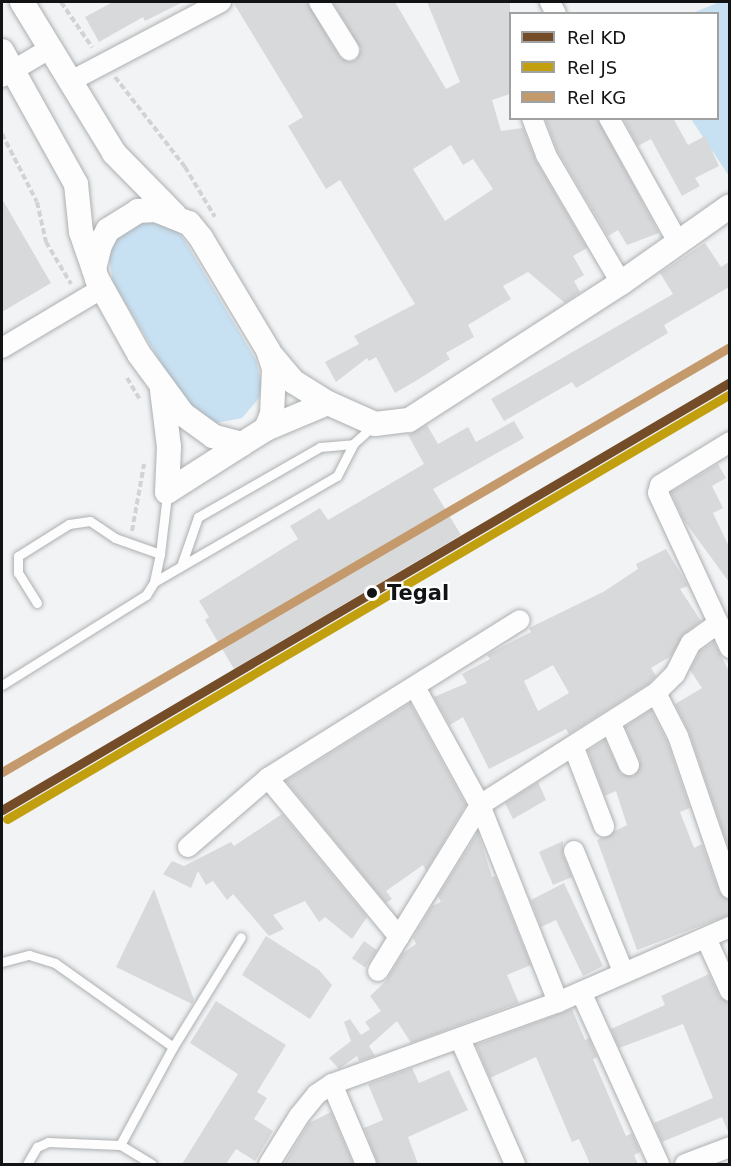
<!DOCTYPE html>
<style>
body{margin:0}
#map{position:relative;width:731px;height:1166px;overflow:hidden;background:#f1f3f5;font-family:"DejaVu Sans",sans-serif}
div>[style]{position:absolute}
.green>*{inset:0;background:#c7e0f2}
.building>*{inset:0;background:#d8d9db;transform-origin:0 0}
.path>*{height:4px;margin-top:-2px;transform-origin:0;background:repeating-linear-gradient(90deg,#d2d3d3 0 6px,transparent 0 9px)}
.roads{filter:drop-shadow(0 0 2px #adafb0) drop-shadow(0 0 2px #adafb0)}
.service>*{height:9px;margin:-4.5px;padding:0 4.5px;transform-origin:4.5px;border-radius:4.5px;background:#fdfdfe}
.minor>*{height:20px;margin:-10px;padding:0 10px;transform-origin:10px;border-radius:10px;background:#fdfdfe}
.tertiary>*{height:24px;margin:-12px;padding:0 12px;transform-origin:12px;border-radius:12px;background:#fdfdfe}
.rail-1>*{height:9px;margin:-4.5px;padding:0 4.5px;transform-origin:4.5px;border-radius:4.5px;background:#744c28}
.rail-2>*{height:9px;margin:-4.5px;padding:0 4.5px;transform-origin:4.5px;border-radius:4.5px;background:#c19f0f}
.rail-3>*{height:9px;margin:-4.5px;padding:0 4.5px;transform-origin:4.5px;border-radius:4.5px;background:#c49a6c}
.dots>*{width:16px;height:16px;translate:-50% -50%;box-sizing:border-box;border:3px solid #fff;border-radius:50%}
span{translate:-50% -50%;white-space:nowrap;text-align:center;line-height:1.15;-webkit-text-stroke:4.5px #fff;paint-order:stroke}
.stop-label{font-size:21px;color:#111314;font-weight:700}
.left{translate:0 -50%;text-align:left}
.frame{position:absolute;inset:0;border:3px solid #111314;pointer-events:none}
.legend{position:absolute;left:509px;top:12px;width:210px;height:108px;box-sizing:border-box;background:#fff;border:2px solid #a0a1a1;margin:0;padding:8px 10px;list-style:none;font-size:18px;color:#111314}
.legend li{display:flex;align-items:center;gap:12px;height:30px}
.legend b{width:30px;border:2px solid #a0a1a1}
</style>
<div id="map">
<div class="green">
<i style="clip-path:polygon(720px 2px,729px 2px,729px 176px,691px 119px,718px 118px,718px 14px,690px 14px)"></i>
<i style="clip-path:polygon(154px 221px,177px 231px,185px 241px,256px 360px,262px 385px,259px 398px,242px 418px,216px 423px,203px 419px,184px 401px,113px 282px,109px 257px,112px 245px,119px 234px,141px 222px)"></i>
</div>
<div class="building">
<i style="clip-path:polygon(113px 2px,183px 2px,145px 21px,143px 17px,99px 42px,85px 17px)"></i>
<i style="clip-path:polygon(evenodd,233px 2px,307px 2px,339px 56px,349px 62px,356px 60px,361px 49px,333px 2px,395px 2px,446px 89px,460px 82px,427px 2px,510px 2px,510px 94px,492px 100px,501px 131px,523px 128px,536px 161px,587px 248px,573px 256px,584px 275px,574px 281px,580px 292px,565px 303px,528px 272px,503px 286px,511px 299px,468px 325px,474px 337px,446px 353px,450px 359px,419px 379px,395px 393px,376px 357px,369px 361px,367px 358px,336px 382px,325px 362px,359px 344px,354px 336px,415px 304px,340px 180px,326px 189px,288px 126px,303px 117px,233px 2px,451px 145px,463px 165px,473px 159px,493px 189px,445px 221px,413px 169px,451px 145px)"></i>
<i style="clip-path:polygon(545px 118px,597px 118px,659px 233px,627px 245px,618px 230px,608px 236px,557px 150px)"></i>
<i style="clip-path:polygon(623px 118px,673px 118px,688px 145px,705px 136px,719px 166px,695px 178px,700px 186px,682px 196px,651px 139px,638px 146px)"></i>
<i style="clip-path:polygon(2px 199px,51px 283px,2px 312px)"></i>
<i style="clip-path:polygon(705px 243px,721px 267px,729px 262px,729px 287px,664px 325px,668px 333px,603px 372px,576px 388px,572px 382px,504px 421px,491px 399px,673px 294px,660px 273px)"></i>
<i style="clip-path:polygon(514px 421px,524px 438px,433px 489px,461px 535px,234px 669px,205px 620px,209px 617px,199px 601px,298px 539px,290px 526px,320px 508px,328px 520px,424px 464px,408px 435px,427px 425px,438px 444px,468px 427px,476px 442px)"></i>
<i style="clip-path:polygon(718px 464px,726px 478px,712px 486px,723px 508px,713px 513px,729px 547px,729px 582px,683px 519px,671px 492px)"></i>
<i style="clip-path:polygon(evenodd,666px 549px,688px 586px,680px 589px,701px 621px,684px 634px,671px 656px,651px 668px,656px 676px,648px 684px,569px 734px,566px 729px,489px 769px,463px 717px,450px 725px,434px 697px,467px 683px,462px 674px,490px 659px,487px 655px,496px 650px,531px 632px,529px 628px,603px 592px,638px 569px,636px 564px,666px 549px,553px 665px,569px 693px,538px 711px,524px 681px,553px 665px)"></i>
<i style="clip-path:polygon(714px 642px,729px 671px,729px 849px,689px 732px,675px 704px,702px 688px,690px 670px,700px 651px)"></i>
<i style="clip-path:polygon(410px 703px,466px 805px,426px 871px,423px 865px,386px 891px,392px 899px,386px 903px,286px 781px)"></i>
<i style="clip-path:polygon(651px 710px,667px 741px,690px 808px,680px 812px,694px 848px,702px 844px,719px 892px,729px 900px,729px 915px,637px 950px,597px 840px,627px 825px,616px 791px,605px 796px,588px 751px,605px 740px,621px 774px,634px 776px,640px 761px,625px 727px)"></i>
<i style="clip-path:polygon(538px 782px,546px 800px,513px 819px,505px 803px)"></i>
<i style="clip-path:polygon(282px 814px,367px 917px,352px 939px,325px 917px,319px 922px,305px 901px,273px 915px,284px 929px,269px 936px,233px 894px,227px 900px,213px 881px,206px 885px,198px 871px,191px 888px,163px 874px,172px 861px,184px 866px,231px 842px,234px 846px)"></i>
<i style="clip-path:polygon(478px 832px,492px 877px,495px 876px,531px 965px,507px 975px,519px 1003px,411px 1043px,397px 1021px,369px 1046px,375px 1056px,359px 1061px,357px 1056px,339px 1069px,329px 1058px,351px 1041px,344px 1022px,350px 1019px,361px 1035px,370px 1029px,365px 1022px,381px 1011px,370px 996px,386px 981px,403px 953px,416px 944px,413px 938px,432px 906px,441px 902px,438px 896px)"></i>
<i style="clip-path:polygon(563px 841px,563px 855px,572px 877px,553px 885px,539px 852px)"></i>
<i style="clip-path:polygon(564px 883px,603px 966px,583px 976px,556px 920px,541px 927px,531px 900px)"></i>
<i style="clip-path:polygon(154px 889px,194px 1000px,192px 1004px,116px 967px)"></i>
<i style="clip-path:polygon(266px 936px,319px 970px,332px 985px,310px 1019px,242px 975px)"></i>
<i style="left:364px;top:941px;width:16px;height:21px;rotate:35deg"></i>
<i style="clip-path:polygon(709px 974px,719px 996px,729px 1003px,729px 1134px,722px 1117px,662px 1142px,654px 1123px,713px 1098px,683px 1024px,619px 1048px,611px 1029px,665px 1005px,661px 996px)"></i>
<i style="clip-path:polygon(216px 1001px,286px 1045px,257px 1092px,267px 1098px,254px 1119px,273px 1131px,255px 1161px,236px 1149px,226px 1164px,182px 1164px,238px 1074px,190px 1043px)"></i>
<i style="clip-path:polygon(572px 1009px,585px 1040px,589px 1038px,597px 1057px,593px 1059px,626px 1136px,632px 1133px,640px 1152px,634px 1155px,638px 1164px,590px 1164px,579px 1139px,572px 1142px,536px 1057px,490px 1078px,476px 1045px)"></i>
<i style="clip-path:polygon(412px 1068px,419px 1083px,449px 1070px,468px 1110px,408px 1137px,418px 1164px,378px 1164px,364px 1128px,383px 1120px,368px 1084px)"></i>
<i style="clip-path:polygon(331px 1112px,353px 1164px,284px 1164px,309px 1123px)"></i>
</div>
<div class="path">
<i style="left:61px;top:2px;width:55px;rotate:55.4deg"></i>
<i style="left:115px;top:77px;width:114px;rotate:52.1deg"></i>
<i style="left:185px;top:167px;width:58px;rotate:59deg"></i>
<i style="left:2px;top:134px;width:76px;rotate:62.8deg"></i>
<i style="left:37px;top:202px;width:41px;rotate:77.3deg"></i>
<i style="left:46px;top:242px;width:49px;rotate:59.2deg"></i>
<i style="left:127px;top:378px;width:26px;rotate:59deg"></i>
<i style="left:132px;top:531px;width:68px;rotate:-79.8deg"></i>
</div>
<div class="roads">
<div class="service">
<i style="left:181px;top:566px;width:52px;rotate:-70.9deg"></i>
<i style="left:198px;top:517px;width:141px;rotate:-29.8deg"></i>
<i style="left:320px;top:447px;width:33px;rotate:-5deg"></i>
<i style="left:154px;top:582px;width:211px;rotate:-30.1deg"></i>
<i style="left:337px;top:476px;width:36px;rotate:-63deg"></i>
<i style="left:353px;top:444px;width:27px;rotate:-42deg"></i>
<i style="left:37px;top:603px;width:36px;rotate:-122deg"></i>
<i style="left:18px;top:573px;width:17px;rotate:-90deg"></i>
<i style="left:18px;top:556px;width:60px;rotate:-32.1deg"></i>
<i style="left:69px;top:524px;width:21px;rotate:-8deg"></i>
<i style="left:90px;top:521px;width:30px;rotate:34deg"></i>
<i style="left:115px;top:538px;width:48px;rotate:19.6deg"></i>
<i style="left:2px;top:685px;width:170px;rotate:-32deg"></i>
<i style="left:146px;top:595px;width:15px;rotate:-58deg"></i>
<i style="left:154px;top:582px;width:29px;rotate:-78deg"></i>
<i style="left:160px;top:554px;width:60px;rotate:-83.3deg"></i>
<i style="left:2px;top:962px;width:28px;rotate:-15deg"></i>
<i style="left:29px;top:955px;width:27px;rotate:17deg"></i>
<i style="left:55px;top:963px;width:145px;rotate:35.4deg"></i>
<i style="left:27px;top:1164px;width:20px;rotate:-60deg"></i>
<i style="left:37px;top:1147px;width:12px;rotate:-24deg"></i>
<i style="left:48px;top:1142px;width:72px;rotate:2.4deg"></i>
<i style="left:152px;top:1164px;width:37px;rotate:-149deg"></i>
<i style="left:120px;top:1145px;width:111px;rotate:-61.6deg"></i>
<i style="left:173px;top:1047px;width:129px;rotate:-58.3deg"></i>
</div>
<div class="minor">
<i style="left:319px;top:2px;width:57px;rotate:58deg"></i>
<i style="left:550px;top:2px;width:13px;rotate:63deg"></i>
<i style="left:2px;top:77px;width:55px;rotate:-30.8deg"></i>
<i style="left:69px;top:82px;width:172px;rotate:-27.8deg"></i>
<i style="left:532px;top:118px;width:40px;rotate:69deg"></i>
<i style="left:546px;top:155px;width:148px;rotate:59.6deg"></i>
<i style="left:609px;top:118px;width:140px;rotate:60.9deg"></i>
<i style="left:2px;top:348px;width:115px;rotate:-30.8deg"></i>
<i style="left:730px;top:442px;width:82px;rotate:148.4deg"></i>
<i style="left:660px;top:485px;width:8px;rotate:104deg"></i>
<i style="left:658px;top:493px;width:171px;rotate:65.1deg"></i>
<i style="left:415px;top:687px;width:135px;rotate:61.2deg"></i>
<i style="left:480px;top:805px;width:212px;rotate:68.4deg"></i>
<i style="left:656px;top:693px;width:48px;rotate:62.9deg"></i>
<i style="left:678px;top:736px;width:161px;rotate:71.1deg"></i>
<i style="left:611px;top:724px;width:45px;rotate:66.3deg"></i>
<i style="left:574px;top:748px;width:84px;rotate:69deg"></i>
<i style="left:268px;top:778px;width:206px;rotate:50.5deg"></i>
<i style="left:188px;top:847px;width:106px;rotate:-40.8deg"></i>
<i style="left:268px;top:778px;width:297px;rotate:-32.1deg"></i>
<i style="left:574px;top:851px;width:130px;rotate:67.8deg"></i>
<i style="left:706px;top:938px;width:58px;rotate:65.6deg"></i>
<i style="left:378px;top:971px;width:195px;rotate:-58.4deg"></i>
<i style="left:480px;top:805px;width:209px;rotate:-32.5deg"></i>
<i style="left:656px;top:693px;width:27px;rotate:-45deg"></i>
<i style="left:675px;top:674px;width:35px;rotate:-63deg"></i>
<i style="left:691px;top:643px;width:34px;rotate:-36deg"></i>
<i style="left:581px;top:992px;width:189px;rotate:65.6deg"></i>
<i style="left:460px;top:1039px;width:137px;rotate:66.3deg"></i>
<i style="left:332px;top:1084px;width:87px;rotate:67deg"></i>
<i style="left:269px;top:1164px;width:57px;rotate:-58deg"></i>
<i style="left:299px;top:1116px;width:28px;rotate:-51deg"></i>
<i style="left:317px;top:1094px;width:18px;rotate:-34deg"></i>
<i style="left:332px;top:1084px;width:240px;rotate:-19.9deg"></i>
<i style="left:558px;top:1002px;width:188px;rotate:-23.6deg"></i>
<i style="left:685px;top:1164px;width:48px;rotate:-20.7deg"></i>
</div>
<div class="tertiary">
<i style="left:22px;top:2px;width:177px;rotate:58.6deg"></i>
<i style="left:114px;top:153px;width:86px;rotate:45.5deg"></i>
<i style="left:2px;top:51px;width:152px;rotate:60.9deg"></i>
<i style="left:76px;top:184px;width:48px;rotate:84.1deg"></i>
<i style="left:81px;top:232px;width:39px;rotate:71deg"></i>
<i style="left:156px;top:210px;width:35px;rotate:22deg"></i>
<i style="left:189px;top:223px;width:19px;rotate:51deg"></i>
<i style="left:201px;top:238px;width:131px;rotate:59.1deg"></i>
<i style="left:268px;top:350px;width:20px;rotate:72deg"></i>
<i style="left:274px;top:369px;width:45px;rotate:92.5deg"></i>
<i style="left:272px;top:414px;width:16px;rotate:112deg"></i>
<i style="left:266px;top:429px;width:28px;rotate:148deg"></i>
<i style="left:242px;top:444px;width:30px;rotate:-165deg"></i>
<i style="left:213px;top:436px;width:37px;rotate:-144deg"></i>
<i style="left:183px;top:414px;width:74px;rotate:-126.3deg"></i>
<i style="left:139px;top:354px;width:86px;rotate:-119.2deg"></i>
<i style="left:97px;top:279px;width:10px;rotate:-107deg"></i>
<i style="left:94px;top:269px;width:25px;rotate:-76deg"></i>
<i style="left:100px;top:245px;width:17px;rotate:-62deg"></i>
<i style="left:108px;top:230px;width:36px;rotate:-32deg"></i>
<i style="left:138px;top:211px;width:18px;rotate:-3deg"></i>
<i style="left:271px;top:355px;width:35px;rotate:50deg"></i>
<i style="left:294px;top:382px;width:40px;rotate:32deg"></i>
<i style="left:328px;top:403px;width:51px;rotate:24.1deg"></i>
<i style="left:375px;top:424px;width:34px;rotate:-7deg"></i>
<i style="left:409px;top:420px;width:252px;rotate:-32.9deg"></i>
<i style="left:621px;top:283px;width:133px;rotate:-35.2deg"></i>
<i style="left:162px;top:390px;width:57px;rotate:83deg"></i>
<i style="left:169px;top:447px;width:45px;rotate:92.5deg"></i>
<i style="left:266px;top:429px;width:67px;rotate:-22.8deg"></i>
<i style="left:167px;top:492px;width:89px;rotate:-32.6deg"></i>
</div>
</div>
<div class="rail-1">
<i style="left:2px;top:810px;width:844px;rotate:-30.45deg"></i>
</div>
<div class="rail-2">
<i style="left:7px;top:819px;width:839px;rotate:-30.45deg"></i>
</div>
<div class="rail-3">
<i style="left:2px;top:772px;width:843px;rotate:-30.28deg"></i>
</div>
<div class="dots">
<i style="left:372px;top:593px;background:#111314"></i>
</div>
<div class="stop-label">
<span class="left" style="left:387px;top:593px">Tegal</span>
</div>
<div class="frame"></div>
<ul class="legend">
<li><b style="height:8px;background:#744c28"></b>Rel KD</li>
<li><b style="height:8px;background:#c19f0f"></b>Rel JS</li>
<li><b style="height:8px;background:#c49a6c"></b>Rel KG</li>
</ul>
</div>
